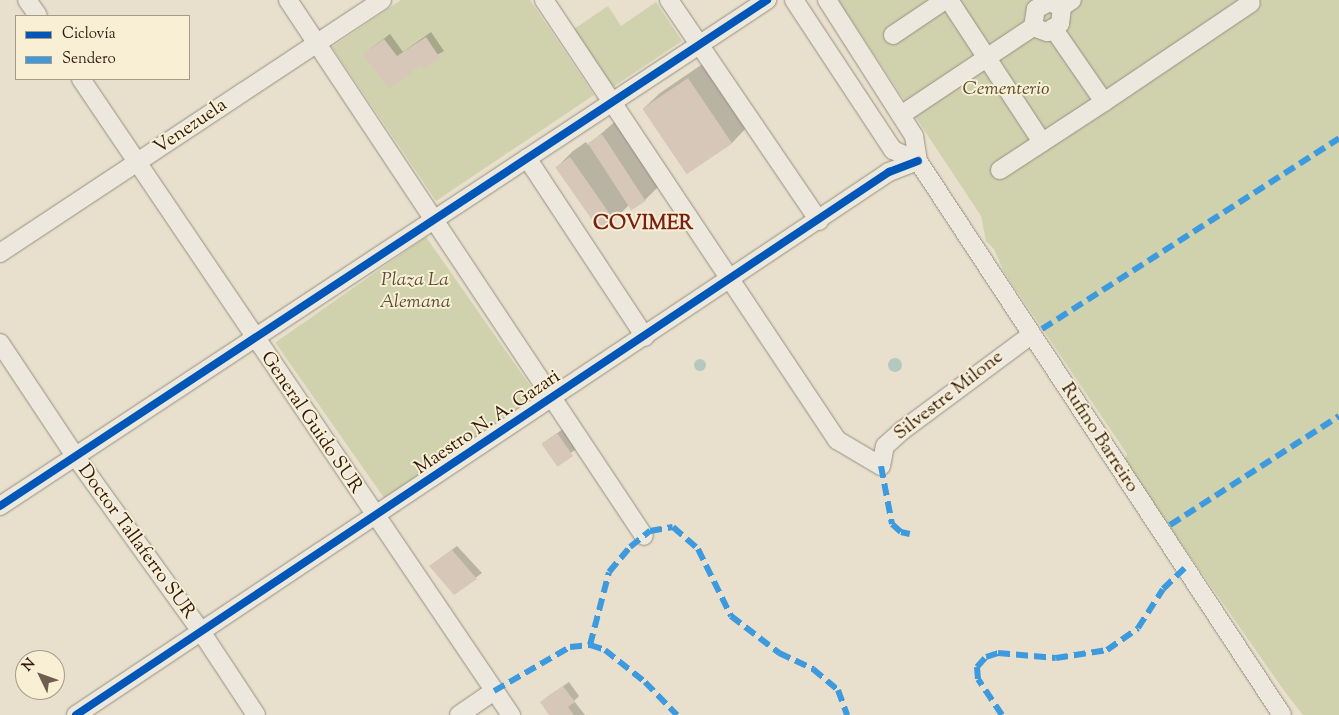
<!DOCTYPE html>
<meta charset="utf-8">
<style>
body{margin:0}
#map{position:relative;width:1339px;height:715px;overflow:hidden;background:#e8e0cc;font-family:"Sorts Mill Goudy",serif}
div>[style]{position:absolute}
.green>*{inset:0;background:#cfd2ad;transform-origin:0 0}
.water>*{inset:0;background:#b4c8bf}
.round{border-radius:50%}
.shadow>*{inset:0;background:#0003;transform-origin:0 0}
.building>*{inset:0;background:#d6c7b8;transform-origin:0 0}
.roads{filter:drop-shadow(0 0 1px #968f82) drop-shadow(0 0 1px #968f82)}
.minor>*{height:18px;margin:-9px;padding:0 9px;transform-origin:9px;border-radius:9px;background:#ece8dd}
.quiet>*{height:6px;margin-top:-3px;transform-origin:0;background:repeating-linear-gradient(90deg,#3d9ade 0 12px,transparent 0 18px)}
.cycleway>*{height:8px;margin:-4px;padding:0 4px;transform-origin:4px;border-radius:4px;background:#0057b8}
span{translate:-50% -50%;white-space:nowrap;text-align:center;line-height:1.15;-webkit-text-stroke:4px #f8efd5;paint-order:stroke}
.park-label{font-size:19px;color:#584c35;font-style:italic}
.street-label{font-size:19px;color:#2e170c}
.neighbourhood-label{font-size:20px;color:#7a1f14;font-weight:700}
.legend{position:absolute;left:15px;top:15px;width:175px;height:65px;box-sizing:border-box;background:#f8efd5;border:1px solid #a79985;margin:0;padding:6px 9px;list-style:none;font-size:15px;color:#2e170c}
.legend li{display:flex;align-items:center;gap:10px;height:25px}
.legend b{width:25px;border:1px solid #a79985}
.north{position:absolute;left:15px;top:650px;width:50px;height:50px;box-sizing:border-box;background:#f8efd5;border:1px solid #a79985;border-radius:50%;rotate:312deg;font-size:14px;font-weight:700;line-height:20px;text-align:center;color:#2e170c}
.north::after{content:'';display:block;margin:auto;width:18px;height:22px;background:#6f5d4f;clip-path:polygon(50% 0,100% 100%,50% 72%,0 100%)}
</style>
<div id="map">
<div class="green">
<i style="clip-path:polygon(401px 0,530px 0,594px 95px,436px 201px,332px 47px)"></i>
<i style="clip-path:polygon(838px 0,1339px 0,1339px 715px,1303px 715px,1285px 692px,1124px 462px,1127px 454px,1004px 272px,994px 249px,986px 241px,981px 216px)"></i>
<i style="clip-path:polygon(656px 2px,682px 41px,613px 87px,574px 29px,608px 6px,621px 26px)"></i>
<i style="left:426px;top:237px;width:191px;height:184px;rotate:55deg"></i>
</div>
<div class="water">
<i class="round" style="left:888px;top:358px;width:14px;height:14px"></i>
<i class="round" style="left:694px;top:359px;width:12px;height:12px"></i>
</div>
<div class="shadow">
<i style="clip-path:polygon(431px 32px,444px 51px,422px 63px,370px 49px,390px 34px,403px 52px)"></i>
<i style="clip-path:polygon(704px 63px,747px 127px,732px 143px,686px 172px,644px 108px,660px 93px)"></i>
<i style="clip-path:polygon(618px 119px,661px 184px,645px 200px,632px 208px,630px 204px,614px 220px,557px 167px,573px 151px,586px 142px,588px 145px)"></i>
<i style="left:563px;top:429px;width:24px;height:25px;rotate:55deg"></i>
<i style="clip-path:polygon(457px 546px,482px 573px,455px 593px,430px 566px)"></i>
<i style="clip-path:polygon(569px 682px,579px 696px,574px 701px,585px 715px,551px 715px,547px 697px)"></i>
</div>
<div class="building">
<i style="clip-path:polygon(426px 37px,440px 58px,424px 69px,421px 65px,389px 89px,363px 54px,384px 39px,397px 56px)"></i>
<i style="left:688px;top:78px;width:79px;height:55px;rotate:56deg"></i>
<i style="left:602px;top:134px;width:80px;height:17px;rotate:57deg"></i>
<i style="left:570px;top:157px;width:78px;height:18px;rotate:55deg"></i>
<i style="left:557px;top:433px;width:28px;height:19px;rotate:55deg"></i>
<i style="clip-path:polygon(452px 550px,477px 579px,454px 595px,429px 566px)"></i>
<i style="clip-path:polygon(563px 686px,575px 702px,568px 707px,574px 715px,549px 715px,540px 702px)"></i>
</div>
<div class="roads">
<div class="minor">
<i style="left:27px;top:0;width:19px;rotate:55deg"></i>
<i style="left:288px;top:0;width:643px;rotate:56.41deg"></i>
<i style="left:544px;top:0;width:529px;rotate:56.34deg"></i>
<i style="left:837px;top:440px;width:51px;rotate:30.6deg"></i>
<i style="left:669px;top:0;width:267px;rotate:55.8deg"></i>
<i style="left:794px;top:0;width:180px;rotate:56.6deg"></i>
<i style="left:893px;top:150px;width:27px;rotate:24deg"></i>
<i style="left:827px;top:0;width:161px;rotate:57.4deg"></i>
<i style="left:914px;top:136px;width:25px;rotate:81deg"></i>
<i style="left:918px;top:161px;width:663px;rotate:56.69deg"></i>
<i style="left:949px;top:0;width:170px;rotate:56.8deg"></i>
<i style="left:1033px;top:27px;width:18px;rotate:-81deg"></i>
<i style="left:1036px;top:9px;width:15px;rotate:-28deg"></i>
<i style="left:1049px;top:2px;width:14px;rotate:21deg"></i>
<i style="left:893px;top:35px;width:63px;rotate:-33.9deg"></i>
<i style="left:81px;top:79px;width:768px;rotate:55.94deg"></i>
<i style="left:1104px;top:102px;width:177px;rotate:-34deg"></i>
<i style="left:901px;top:115px;width:159px;rotate:-33.7deg"></i>
<i style="left:1033px;top:27px;width:15px;rotate:20deg"></i>
<i style="left:1047px;top:32px;width:15px;rotate:-32deg"></i>
<i style="left:1060px;top:24px;width:17px;rotate:-83deg"></i>
<i style="left:1062px;top:7px;width:12px;rotate:-35deg"></i>
<i style="left:527px;top:158px;width:214px;rotate:56.6deg"></i>
<i style="left:1000px;top:170px;width:124px;rotate:-33.2deg"></i>
<i style="left:1104px;top:102px;width:90px;rotate:-124.6deg"></i>
<i style="left:0;top:253px;width:458px;rotate:-33.5deg"></i>
<i style="left:0;top:343px;width:136px;rotate:56.4deg"></i>
<i style="left:75px;top:456px;width:218px;rotate:54.3deg"></i>
<i style="left:202px;top:633px;width:98px;rotate:56.6deg"></i>
<i style="left:881px;top:466px;width:20px;rotate:-79deg"></i>
<i style="left:885px;top:446px;width:24px;rotate:-42deg"></i>
<i style="left:903px;top:430px;width:159px;rotate:-36.6deg"></i>
<i style="left:0;top:506px;width:919px;rotate:-33.41deg"></i>
<i style="left:76px;top:715px;width:978px;rotate:-33.74deg"></i>
<i style="left:889px;top:172px;width:31px;rotate:-21deg"></i>
<i style="left:459px;top:715px;width:42px;rotate:-34.4deg"></i>
</div>
</div>
<div class="quiet">
<i style="left:1042px;top:329px;width:353px;rotate:-32.7deg"></i>
<i style="left:881px;top:466px;width:59px;rotate:79.3deg"></i>
<i style="left:892px;top:524px;width:12px;rotate:42deg"></i>
<i style="left:901px;top:532px;width:9px;rotate:13deg"></i>
<i style="left:1170px;top:525px;width:201px;rotate:-32.8deg"></i>
<i style="left:590px;top:645px;width:75px;rotate:-75.4deg"></i>
<i style="left:609px;top:572px;width:33px;rotate:-50deg"></i>
<i style="left:630px;top:547px;width:26px;rotate:-39deg"></i>
<i style="left:650px;top:531px;width:23px;rotate:-10deg"></i>
<i style="left:673px;top:527px;width:33px;rotate:41deg"></i>
<i style="left:698px;top:549px;width:75px;rotate:63.8deg"></i>
<i style="left:731px;top:616px;width:61px;rotate:37.6deg"></i>
<i style="left:779px;top:653px;width:38px;rotate:25deg"></i>
<i style="left:813px;top:669px;width:33px;rotate:40deg"></i>
<i style="left:838px;top:690px;width:27px;rotate:70deg"></i>
<i style="left:494px;top:691px;width:88px;rotate:-30.1deg"></i>
<i style="left:570px;top:647px;width:20px;rotate:-6deg"></i>
<i style="left:590px;top:645px;width:16px;rotate:18deg"></i>
<i style="left:605px;top:650px;width:51px;rotate:38.7deg"></i>
<i style="left:645px;top:682px;width:46px;rotate:45.9deg"></i>
<i style="left:1002px;top:715px;width:43px;rotate:-123.7deg"></i>
<i style="left:978px;top:679px;width:12px;rotate:-95deg"></i>
<i style="left:977px;top:667px;width:13px;rotate:-48deg"></i>
<i style="left:986px;top:657px;width:13px;rotate:-18deg"></i>
<i style="left:998px;top:653px;width:58px;rotate:4.9deg"></i>
<i style="left:1056px;top:658px;width:52px;rotate:-8.9deg"></i>
<i style="left:1107px;top:650px;width:38px;rotate:-35deg"></i>
<i style="left:1138px;top:628px;width:46px;rotate:-57.3deg"></i>
<i style="left:1163px;top:589px;width:30px;rotate:-44deg"></i>
</div>
<div class="cycleway">
<i style="left:0;top:506px;width:919px;rotate:-33.41deg"></i>
<i style="left:76px;top:715px;width:978px;rotate:-33.74deg"></i>
<i style="left:889px;top:172px;width:31px;rotate:-21deg"></i>
</div>
<div class="park-label">
<span style="left:1006px;top:90px">Cementerio</span>
<span style="left:415px;top:292px">Plaza La<br>Alemana</span>
</div>
<div class="street-label">
<span style="left:191px;top:127px;rotate:-34deg">Venezuela</span>
<span style="left:949px;top:396px;rotate:-38deg">Silvestre Milone</span>
<span style="left:311px;top:423px;rotate:56deg">General Guido SUR</span>
<span style="left:488px;top:423px;rotate:-34deg">Maestro N. A. Gazari</span>
<span style="left:1099px;top:438px;rotate:57deg">Rufino Barreiro</span>
<span style="left:136px;top:542px;rotate:54deg">Doctor Tallaferro SUR</span>
</div>
<div class="neighbourhood-label">
<span style="left:643px;top:224px">COVIMER</span>
</div>
<ul class="legend">
<li><b style="height:6px;background:#0057b8"></b>Ciclovía</li>
<li><b style="height:6px;background:#3d9ade"></b>Sendero</li>
</ul>
<div class="north">N</div>
</div>
